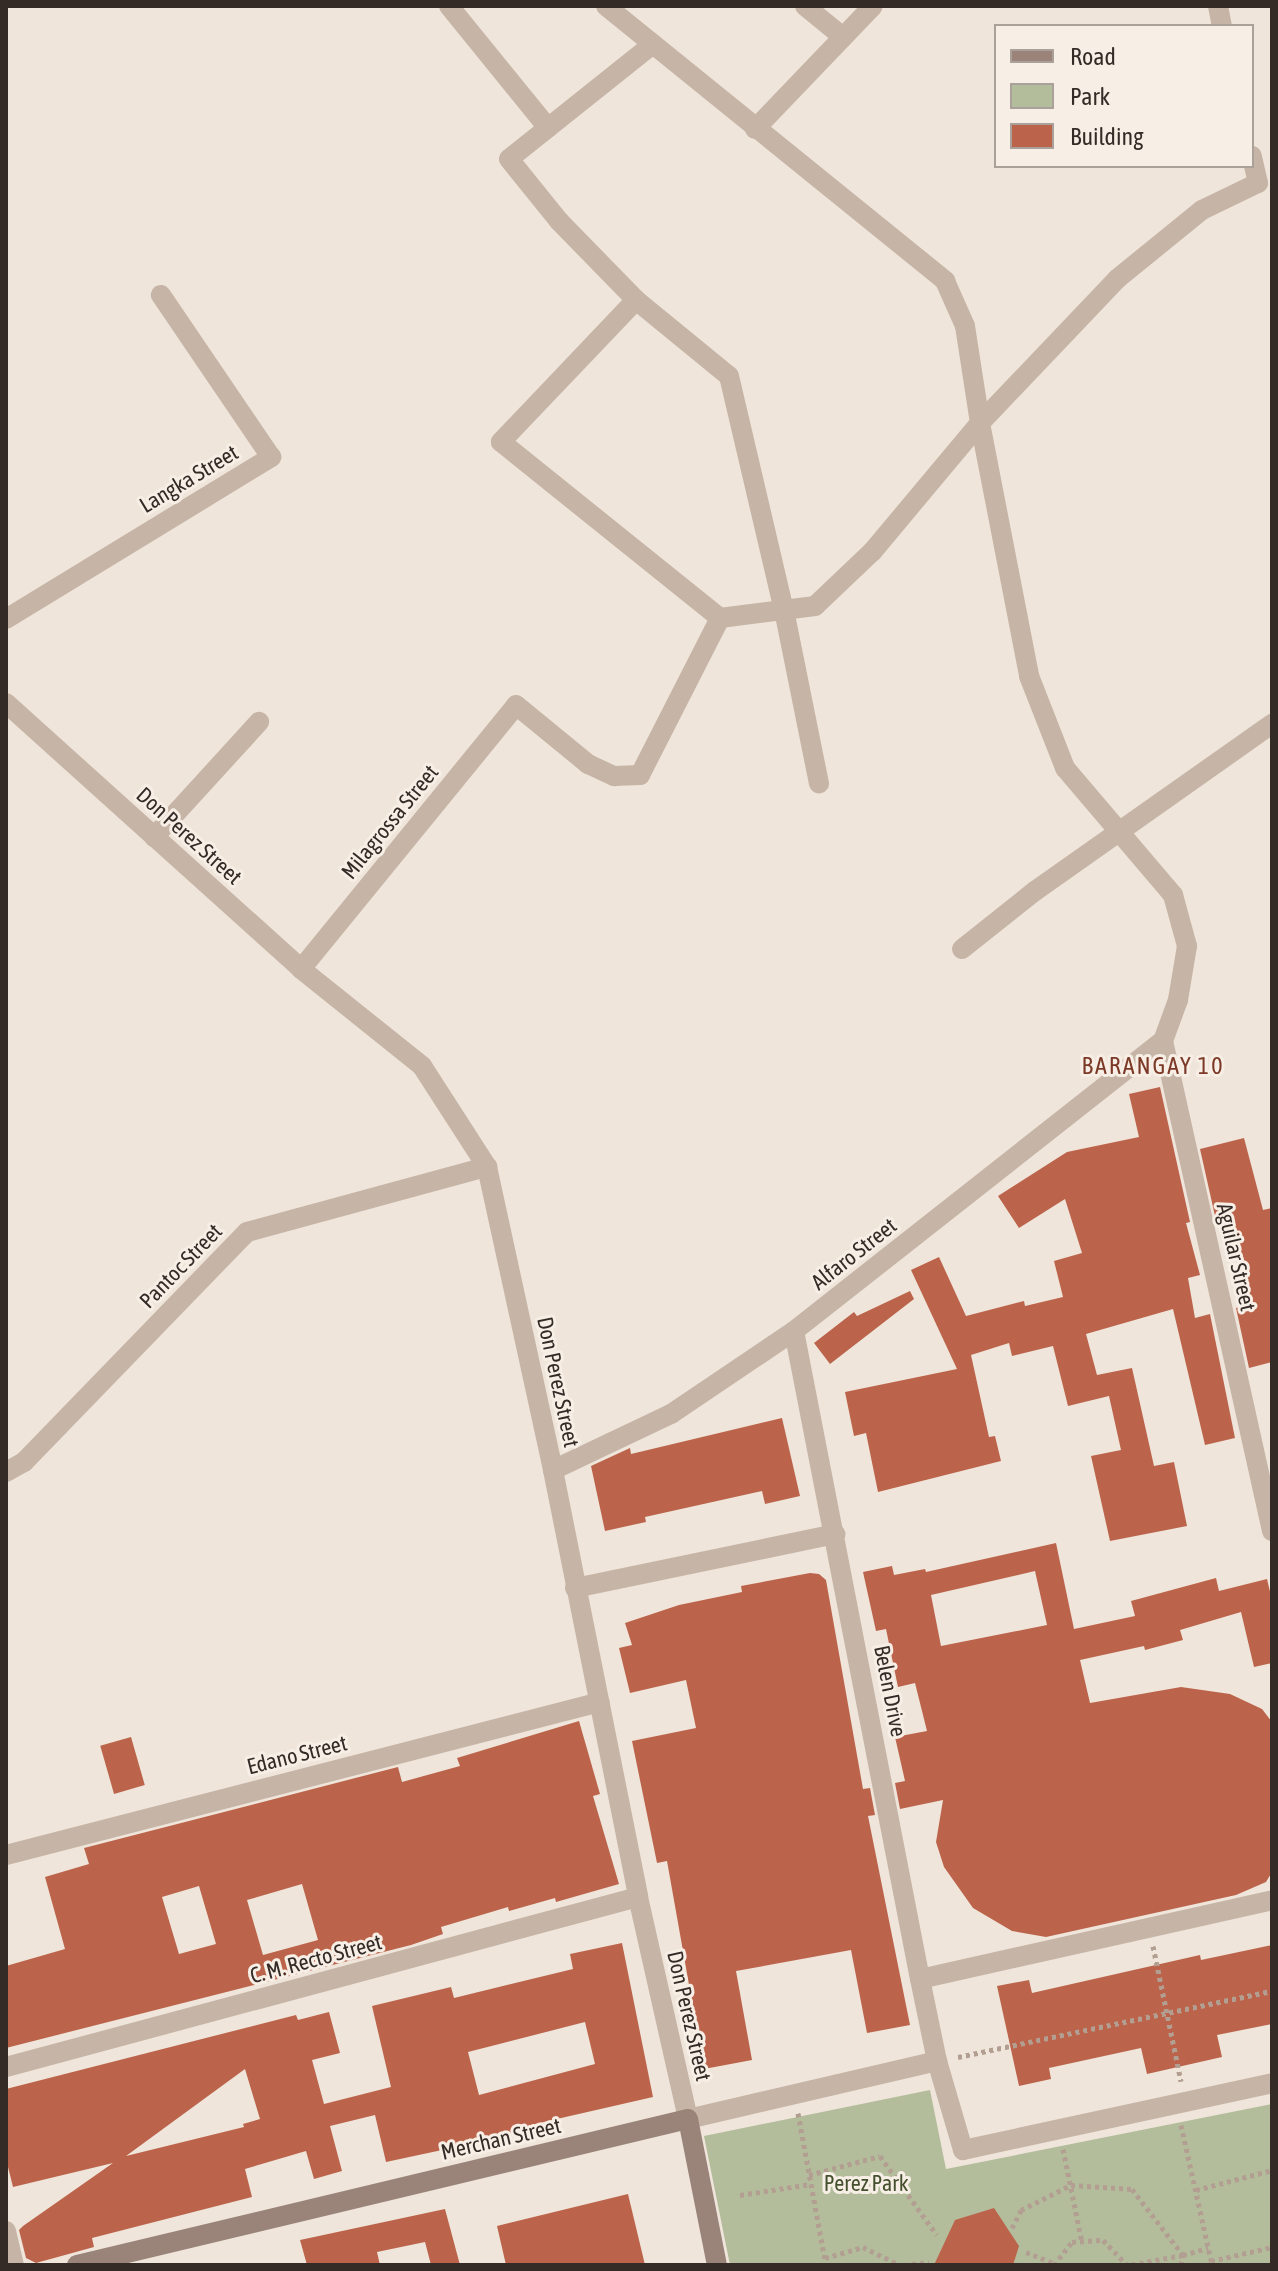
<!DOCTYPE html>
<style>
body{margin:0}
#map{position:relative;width:1278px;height:2271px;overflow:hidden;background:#efe5da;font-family:"Asap Condensed",sans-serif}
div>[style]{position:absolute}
.green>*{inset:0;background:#b3bd9c}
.building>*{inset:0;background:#bc644b;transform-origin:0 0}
.path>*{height:5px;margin-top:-2.5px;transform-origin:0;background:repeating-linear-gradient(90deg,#b29f92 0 4px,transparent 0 8px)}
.street>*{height:20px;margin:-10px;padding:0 10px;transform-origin:10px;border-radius:10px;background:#c6b5a7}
.secondary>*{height:20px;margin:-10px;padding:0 10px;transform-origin:10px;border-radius:10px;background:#9a8479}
span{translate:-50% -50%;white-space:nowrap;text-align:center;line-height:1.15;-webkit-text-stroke:6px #f7efe6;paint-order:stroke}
.street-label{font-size:22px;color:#342b27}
.park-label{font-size:22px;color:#44502d}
.neighbourhood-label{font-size:24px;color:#7c3927;letter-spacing:2px}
.frame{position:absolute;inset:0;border:8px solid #342b27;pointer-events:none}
.legend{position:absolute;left:994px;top:24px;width:260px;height:144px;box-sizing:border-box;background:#f7efe6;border:2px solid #a9a19a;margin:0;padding:10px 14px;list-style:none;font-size:24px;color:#342b27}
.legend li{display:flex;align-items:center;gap:16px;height:40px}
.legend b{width:40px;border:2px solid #a9a19a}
</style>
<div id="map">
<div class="green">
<i style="clip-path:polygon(930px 2090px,946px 2169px,1272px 2104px,1272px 2265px,730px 2265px,704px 2136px)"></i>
</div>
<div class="building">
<i style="clip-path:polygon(1160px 1087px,1190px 1222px,1186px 1223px,1200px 1275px,1188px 1278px,1195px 1318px,1210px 1314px,1235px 1438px,1205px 1445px,1173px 1309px,1086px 1334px,1097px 1375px,1132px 1368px,1154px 1466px,1174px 1462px,1187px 1526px,1110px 1541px,1091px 1456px,1121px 1450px,1109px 1396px,1068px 1406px,1053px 1346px,1012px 1356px,1009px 1343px,971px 1355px,989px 1437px,995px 1436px,1001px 1461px,878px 1492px,866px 1433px,854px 1436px,845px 1392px,957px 1369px,911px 1270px,939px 1257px,966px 1316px,1024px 1301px,1025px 1306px,1063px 1297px,1054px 1261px,1082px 1253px,1065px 1199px,1019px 1228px,998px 1196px,1067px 1152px,1139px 1137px,1129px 1094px)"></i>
<i style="clip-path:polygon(1244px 1138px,1263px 1210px,1272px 1208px,1272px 1362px,1249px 1368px,1236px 1308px,1245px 1306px,1243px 1299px,1250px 1297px,1229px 1212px,1215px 1216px,1200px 1149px)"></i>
<i style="clip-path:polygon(910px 1291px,914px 1299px,830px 1364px,814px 1343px,854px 1312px,857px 1316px)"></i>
<i style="clip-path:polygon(782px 1418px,800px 1496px,765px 1504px,762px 1491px,645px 1517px,646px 1522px,605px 1531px,591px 1466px,630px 1448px,631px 1454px)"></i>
<i style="clip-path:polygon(evenodd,1056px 1543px,1074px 1629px,1135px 1616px,1131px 1601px,1216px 1578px,1219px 1591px,1267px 1579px,1272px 1600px,1272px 1663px,1254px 1667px,1241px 1612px,1180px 1630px,1183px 1640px,1145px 1650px,1144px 1646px,1080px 1660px,1090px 1703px,1181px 1687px,1230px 1694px,1262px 1709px,1272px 1722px,1272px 1872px,1266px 1882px,1236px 1895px,1046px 1937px,1012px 1931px,973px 1908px,944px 1867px,936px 1842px,943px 1800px,900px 1809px,895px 1783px,905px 1781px,895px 1737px,927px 1731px,915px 1683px,898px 1687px,886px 1629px,876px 1631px,863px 1572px,892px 1566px,894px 1575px,925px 1569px,926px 1572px,1056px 1543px,1035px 1571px,1047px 1625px,941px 1646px,931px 1595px,1035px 1571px)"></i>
<i style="clip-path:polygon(810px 1573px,819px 1574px,826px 1580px,863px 1789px,870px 1788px,875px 1815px,868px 1816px,910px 2025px,867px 2033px,851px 1950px,736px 1971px,752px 2060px,704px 2069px,667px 1861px,657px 1863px,632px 1741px,696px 1728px,686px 1680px,630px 1693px,619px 1648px,632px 1645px,625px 1623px,679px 1605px,742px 1592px,741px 1586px)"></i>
<i style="clip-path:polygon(evenodd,579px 1721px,600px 1794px,593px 1796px,619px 1884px,556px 1902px,555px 1898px,509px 1911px,508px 1907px,441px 1927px,443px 1934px,411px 1945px,6px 2048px,6px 1966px,65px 1949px,45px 1877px,89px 1864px,84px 1848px,398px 1767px,402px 1782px,460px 1766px,457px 1758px,579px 1721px,302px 1884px,318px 1940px,263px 1955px,247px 1900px,302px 1884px,579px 1721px,199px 1886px,216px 1944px,179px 1954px,162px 1897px,199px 1886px)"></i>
<i style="left:131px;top:1737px;width:50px;height:32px;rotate:74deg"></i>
<i style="clip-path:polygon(evenodd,622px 1943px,653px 2097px,535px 2124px,536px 2130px,386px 2162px,375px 2115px,330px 2126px,342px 2171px,314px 2179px,306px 2151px,245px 2169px,252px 2197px,92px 2238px,94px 2247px,36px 2263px,26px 2258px,19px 2230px,23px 2226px,113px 2163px,13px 2187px,6px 2159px,6px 2089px,296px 2015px,298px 2020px,329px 2012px,340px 2053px,312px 2060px,324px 2104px,391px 2087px,372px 2006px,451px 1987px,454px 1998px,573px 1969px,570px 1954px,622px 1943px,585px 2022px,595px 2064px,479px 2095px,468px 2052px,585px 2022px,622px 1943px,245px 2069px,260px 2119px,243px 2124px,244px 2127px,126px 2156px,245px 2069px)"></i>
<i style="clip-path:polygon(1272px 1945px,1272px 2024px,1217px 2035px,1222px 2057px,1147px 2074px,1141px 2048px,1049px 2068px,1051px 2079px,1019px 2086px,997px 1986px,1029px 1980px,1032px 1993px,1200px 1955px,1201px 1960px)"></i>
<i style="clip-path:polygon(628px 2194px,645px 2265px,506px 2265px,497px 2226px)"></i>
<i style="clip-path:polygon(994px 2208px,1019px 2246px,1013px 2265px,934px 2265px,955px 2220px)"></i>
<i style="clip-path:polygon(445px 2209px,460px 2265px,431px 2265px,425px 2242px,377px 2252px,380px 2265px,307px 2265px,300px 2240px)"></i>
</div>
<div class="path">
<i style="left:1153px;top:1946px;width:138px;rotate:78.3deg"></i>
<i style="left:958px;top:2057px;width:321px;rotate:-11.9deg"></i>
<i style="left:798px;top:2113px;width:155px;rotate:79.6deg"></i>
<i style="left:1181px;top:2125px;width:143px;rotate:77.5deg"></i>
<i style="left:1063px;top:2149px;width:95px;rotate:78.5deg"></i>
<i style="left:809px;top:2175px;width:73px;rotate:-15deg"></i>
<i style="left:880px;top:2156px;width:97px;rotate:54.2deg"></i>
<i style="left:1196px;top:2190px;width:79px;rotate:-14.7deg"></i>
<i style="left:740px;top:2195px;width:72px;rotate:-8.8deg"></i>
<i style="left:1012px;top:2228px;width:20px;rotate:-63deg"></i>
<i style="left:1021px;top:2210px;width:56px;rotate:-26.6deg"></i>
<i style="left:1071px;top:2185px;width:61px;rotate:3.8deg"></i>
<i style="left:1132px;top:2189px;width:83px;rotate:52.3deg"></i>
<i style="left:1183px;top:2255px;width:55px;rotate:169.5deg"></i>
<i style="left:1026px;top:2252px;width:31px;rotate:22deg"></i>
<i style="left:825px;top:2258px;width:40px;rotate:-16deg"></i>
<i style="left:863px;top:2247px;width:41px;rotate:25.9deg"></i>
<i style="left:1211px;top:2261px;width:63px;rotate:-12.9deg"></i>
<i style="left:904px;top:2265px;width:25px;rotate:-7deg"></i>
<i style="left:1054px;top:2265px;width:29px;rotate:-52deg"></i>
<i style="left:1072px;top:2242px;width:31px;rotate:-4deg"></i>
<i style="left:1103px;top:2240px;width:35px;rotate:46deg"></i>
<i style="left:1181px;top:2265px;width:10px;rotate:-79deg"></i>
<i style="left:1183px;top:2255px;width:26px;rotate:-16deg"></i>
</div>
<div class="street">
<i style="left:449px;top:6px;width:157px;rotate:50.9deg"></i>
<i style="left:606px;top:6px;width:437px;rotate:39deg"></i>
<i style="left:945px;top:281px;width:49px;rotate:66deg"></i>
<i style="left:965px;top:326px;width:98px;rotate:81.2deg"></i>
<i style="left:980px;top:423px;width:258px;rotate:79deg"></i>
<i style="left:1029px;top:676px;width:99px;rotate:68.6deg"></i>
<i style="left:1065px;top:768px;width:167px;rotate:49.6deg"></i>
<i style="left:1173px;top:895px;width:53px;rotate:74.6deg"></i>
<i style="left:1187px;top:946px;width:55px;rotate:99.5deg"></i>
<i style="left:1178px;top:1000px;width:44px;rotate:110.1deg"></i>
<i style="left:805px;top:6px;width:49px;rotate:39.2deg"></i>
<i style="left:1218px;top:6px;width:20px;rotate:79deg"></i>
<i style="left:653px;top:44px;width:184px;rotate:141.4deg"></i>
<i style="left:509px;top:159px;width:80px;rotate:51.1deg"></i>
<i style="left:559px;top:221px;width:110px;rotate:45.7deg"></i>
<i style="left:636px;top:300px;width:196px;rotate:133.6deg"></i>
<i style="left:501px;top:442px;width:281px;rotate:38.8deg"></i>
<i style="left:720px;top:618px;width:96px;rotate:-7.2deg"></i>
<i style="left:815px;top:606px;width:79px;rotate:-43.5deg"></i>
<i style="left:872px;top:552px;width:168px;rotate:-50.1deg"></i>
<i style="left:980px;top:423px;width:199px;rotate:-46.4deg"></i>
<i style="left:1117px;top:279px;width:109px;rotate:-39.1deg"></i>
<i style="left:1202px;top:210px;width:62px;rotate:-25.7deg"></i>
<i style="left:1258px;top:183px;width:28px;rotate:-103deg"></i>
<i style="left:755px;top:129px;width:170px;rotate:-46.2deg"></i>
<i style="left:636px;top:300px;width:120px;rotate:39.3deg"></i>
<i style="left:729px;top:376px;width:240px;rotate:76.8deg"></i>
<i style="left:784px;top:610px;width:177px;rotate:78.6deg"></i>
<i style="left:6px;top:619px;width:311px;rotate:-31.4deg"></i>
<i style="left:271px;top:457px;width:196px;rotate:-124.2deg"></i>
<i style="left:6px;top:703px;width:397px;rotate:42deg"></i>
<i style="left:301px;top:969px;width:155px;rotate:38.7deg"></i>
<i style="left:422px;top:1066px;width:120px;rotate:57.2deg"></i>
<i style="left:487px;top:1167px;width:310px;rotate:77.7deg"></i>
<i style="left:553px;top:1470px;width:435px;rotate:78.7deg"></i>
<i style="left:638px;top:1897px;width:228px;rotate:77.3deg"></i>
<i style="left:688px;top:2119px;width:256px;rotate:-13.1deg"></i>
<i style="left:154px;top:837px;width:156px;rotate:-47.6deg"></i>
<i style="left:962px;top:949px;width:93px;rotate:-38.5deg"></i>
<i style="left:1035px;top:891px;width:290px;rotate:-35.2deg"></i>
<i style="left:301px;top:969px;width:340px;rotate:-50.8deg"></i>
<i style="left:516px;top:705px;width:93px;rotate:39.3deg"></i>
<i style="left:588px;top:764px;width:29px;rotate:25deg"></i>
<i style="left:614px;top:776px;width:26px;rotate:-2deg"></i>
<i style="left:640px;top:775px;width:176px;rotate:-63deg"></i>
<i style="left:1163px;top:1041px;width:502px;rotate:77.46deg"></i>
<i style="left:794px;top:1331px;width:660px;rotate:79deg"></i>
<i style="left:920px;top:1979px;width:84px;rotate:78.3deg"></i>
<i style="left:937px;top:2061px;width:93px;rotate:73.7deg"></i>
<i style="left:963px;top:2150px;width:316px;rotate:-12.2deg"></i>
<i style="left:553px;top:1470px;width:131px;rotate:-25.4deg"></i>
<i style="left:671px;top:1414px;width:148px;rotate:-34deg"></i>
<i style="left:794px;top:1331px;width:469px;rotate:-38.2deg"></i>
<i style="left:6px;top:1472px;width:21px;rotate:-29deg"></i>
<i style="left:24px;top:1462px;width:320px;rotate:-45.9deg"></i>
<i style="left:247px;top:1232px;width:249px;rotate:-15.2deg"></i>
<i style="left:575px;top:1588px;width:266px;rotate:-11.7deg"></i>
<i style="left:6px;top:1855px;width:613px;rotate:-14.44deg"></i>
<i style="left:920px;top:1979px;width:361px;rotate:-12.6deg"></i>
<i style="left:6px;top:2067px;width:654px;rotate:-15.06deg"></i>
<i style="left:6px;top:2231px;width:35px;rotate:77deg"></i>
</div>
<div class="secondary">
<i style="left:77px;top:2265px;width:628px;rotate:-13.44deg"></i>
<i style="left:688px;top:2119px;width:149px;rotate:78.8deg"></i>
</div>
<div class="street-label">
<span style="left:189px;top:479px;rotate:-31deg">Langka Street</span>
<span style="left:390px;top:822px;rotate:-51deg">Milagrossa Street</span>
<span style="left:189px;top:836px;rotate:42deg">Don Perez Street</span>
<span style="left:854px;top:1254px;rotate:-38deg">Alfaro Street</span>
<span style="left:1236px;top:1257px;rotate:77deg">Aguilar Street</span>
<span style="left:181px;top:1266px;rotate:-46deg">Pantoc Street</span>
<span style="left:558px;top:1382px;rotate:78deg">Don Perez Street</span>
<span style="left:890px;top:1691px;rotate:79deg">Belen Drive</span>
<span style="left:297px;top:1755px;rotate:-14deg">Edano Street</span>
<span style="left:316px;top:1959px;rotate:-15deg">C. M. Recto Street</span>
<span style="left:689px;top:2016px;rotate:77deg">Don Perez Street</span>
<span style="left:501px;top:2139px;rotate:-13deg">Merchan Street</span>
</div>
<div class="park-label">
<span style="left:866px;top:2184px">Perez Park</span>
</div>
<div class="neighbourhood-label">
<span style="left:1153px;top:1066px">BARANGAY 10</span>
</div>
<div class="frame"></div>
<ul class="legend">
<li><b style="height:10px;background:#9a8479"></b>Road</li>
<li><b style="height:22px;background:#b3bd9c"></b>Park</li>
<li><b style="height:22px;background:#bc644b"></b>Building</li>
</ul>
</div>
